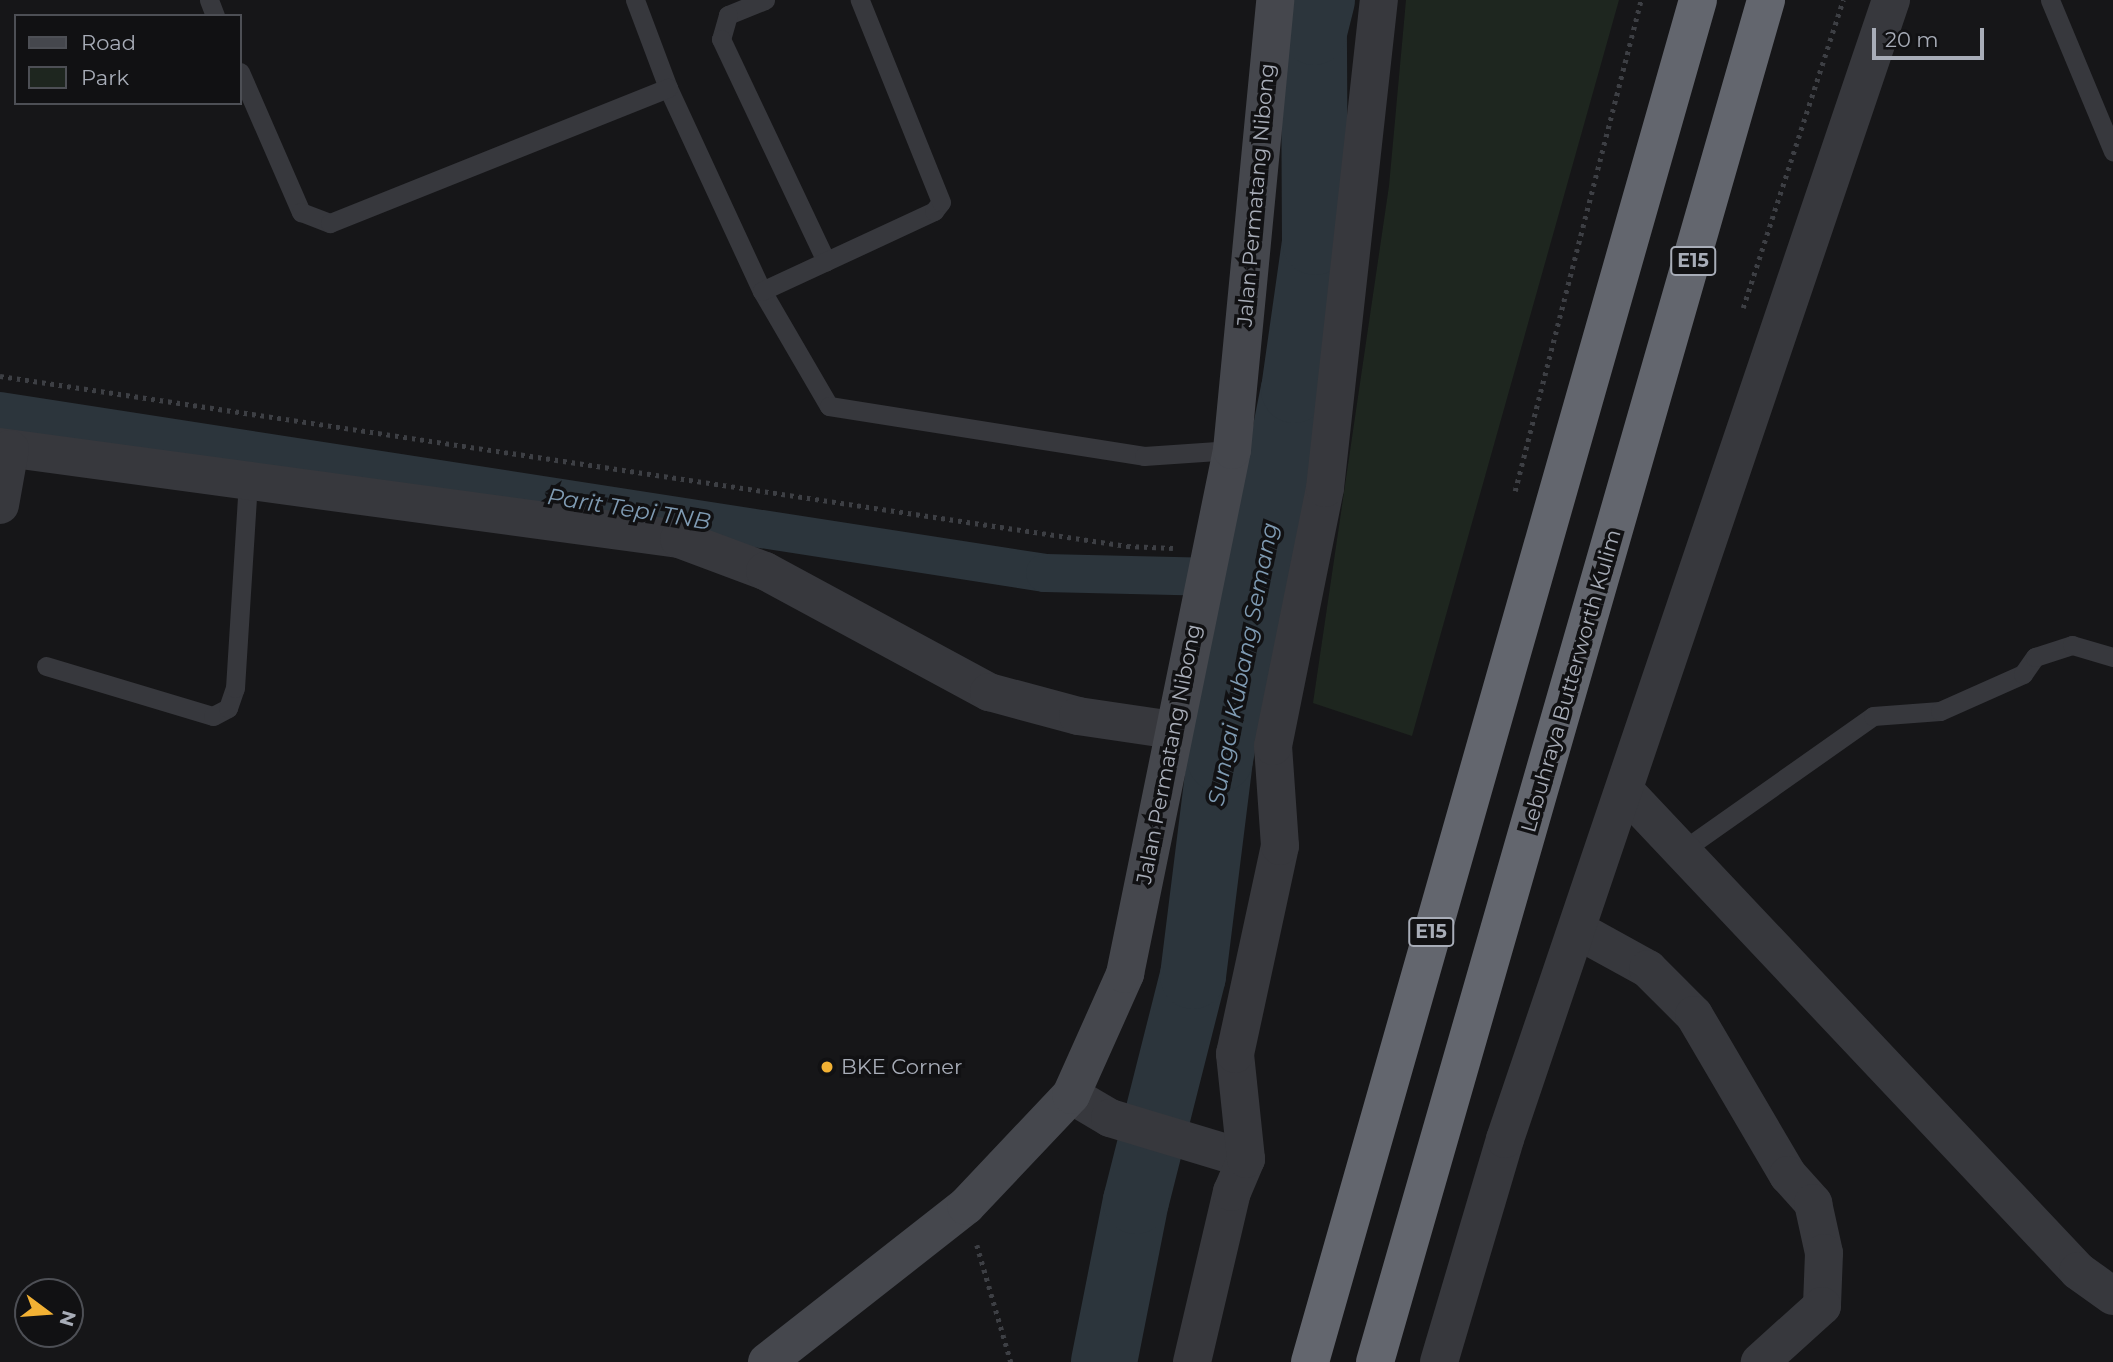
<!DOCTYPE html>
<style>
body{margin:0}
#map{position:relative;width:2113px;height:1362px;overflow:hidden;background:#161618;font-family:Montserrat,sans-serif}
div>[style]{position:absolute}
.green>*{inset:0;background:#1e261f}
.canal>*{height:38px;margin:-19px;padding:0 19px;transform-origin:19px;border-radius:19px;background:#2c353c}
.river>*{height:66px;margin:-33px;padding:0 33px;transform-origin:33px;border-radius:33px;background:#2c353c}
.path>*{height:4.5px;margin-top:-2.25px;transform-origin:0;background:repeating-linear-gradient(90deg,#3d3f44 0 3.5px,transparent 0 8.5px)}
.lane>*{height:19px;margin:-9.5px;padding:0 9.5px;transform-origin:9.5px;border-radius:9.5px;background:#37383d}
.street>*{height:38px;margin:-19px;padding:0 19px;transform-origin:19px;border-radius:19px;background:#37383d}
.secondary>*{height:38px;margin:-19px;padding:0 19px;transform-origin:19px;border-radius:19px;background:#45474d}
.highway>*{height:38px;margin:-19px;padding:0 19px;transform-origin:19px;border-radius:19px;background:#63666e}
.dots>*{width:19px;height:19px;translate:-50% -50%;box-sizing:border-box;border:4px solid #111113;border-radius:50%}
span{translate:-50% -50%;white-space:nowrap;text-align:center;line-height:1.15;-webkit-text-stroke:7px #111113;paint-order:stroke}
.shield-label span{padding:2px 5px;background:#111113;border:2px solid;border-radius:5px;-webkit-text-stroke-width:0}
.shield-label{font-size:19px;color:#a8adb8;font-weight:700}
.street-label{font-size:21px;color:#a8adb8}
.poi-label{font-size:21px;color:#a8adb8}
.left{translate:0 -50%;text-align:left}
.water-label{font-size:23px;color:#7f9bb3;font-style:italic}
.legend{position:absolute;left:14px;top:14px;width:228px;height:91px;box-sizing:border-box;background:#111113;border:2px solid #4d4f55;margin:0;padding:9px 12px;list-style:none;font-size:21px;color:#a8adb8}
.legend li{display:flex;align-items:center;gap:14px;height:35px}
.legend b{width:35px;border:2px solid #4d4f55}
.north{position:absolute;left:14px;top:1278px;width:70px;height:70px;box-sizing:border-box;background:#111113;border:2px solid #4d4f55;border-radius:50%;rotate:106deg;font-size:19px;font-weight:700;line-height:28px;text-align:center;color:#a8adb8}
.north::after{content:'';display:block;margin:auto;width:24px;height:32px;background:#f2b134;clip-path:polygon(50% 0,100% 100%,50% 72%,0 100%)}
.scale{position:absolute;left:1872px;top:28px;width:112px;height:32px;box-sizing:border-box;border:4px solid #a8adb8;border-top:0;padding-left:9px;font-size:21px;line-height:24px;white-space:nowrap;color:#a8adb8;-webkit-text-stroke:5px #111113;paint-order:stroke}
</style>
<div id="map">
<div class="green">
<i style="clip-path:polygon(1406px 0,1619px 0,1412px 736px,1313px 703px,1389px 186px)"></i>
</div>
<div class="canal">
<i style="left:0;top:411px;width:1057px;rotate:8.81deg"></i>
<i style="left:1045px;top:573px;width:216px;rotate:1.3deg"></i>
</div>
<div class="river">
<i style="left:1104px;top:1362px;width:164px;rotate:-78.8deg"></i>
<i style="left:1136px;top:1201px;width:232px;rotate:-75.8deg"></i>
<i style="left:1193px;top:976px;width:219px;rotate:-82.9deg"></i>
<i style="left:1220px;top:759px;width:376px;rotate:-78.7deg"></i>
<i style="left:1294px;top:390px;width:149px;rotate:-81.9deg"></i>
<i style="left:1315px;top:242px;width:210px;rotate:-90.3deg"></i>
<i style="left:1314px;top:32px;width:33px;rotate:-76deg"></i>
</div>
<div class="path">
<i style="left:1743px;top:308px;width:324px;rotate:-72deg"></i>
<i style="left:0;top:376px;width:1140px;rotate:8.58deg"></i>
<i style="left:1127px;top:546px;width:46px;rotate:2.5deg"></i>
<i style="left:1515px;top:491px;width:507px;rotate:-75.61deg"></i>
<i style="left:977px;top:1245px;width:122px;rotate:73.8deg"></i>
</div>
<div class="lane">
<i style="left:209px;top:0;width:17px;rotate:69deg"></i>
<i style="left:635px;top:0;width:94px;rotate:69.4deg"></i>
<i style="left:668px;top:88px;width:224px;rotate:65.2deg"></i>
<i style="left:762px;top:291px;width:133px;rotate:59.8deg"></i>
<i style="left:829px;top:406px;width:319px;rotate:9deg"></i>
<i style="left:1144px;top:456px;width:88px;rotate:-3.9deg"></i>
<i style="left:765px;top:0;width:40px;rotate:158deg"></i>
<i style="left:728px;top:15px;width:25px;rotate:106deg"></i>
<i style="left:721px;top:39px;width:246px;rotate:64.7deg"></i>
<i style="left:2050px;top:0;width:164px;rotate:67.4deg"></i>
<i style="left:240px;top:72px;width:153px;rotate:66.5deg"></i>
<i style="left:301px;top:212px;width:31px;rotate:21deg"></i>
<i style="left:330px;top:223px;width:364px;rotate:-21.8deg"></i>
<i style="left:762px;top:291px;width:190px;rotate:-24.9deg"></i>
<i style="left:934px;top:211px;width:11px;rotate:-52deg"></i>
<i style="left:941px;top:202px;width:218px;rotate:-111.9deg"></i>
<i style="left:46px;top:666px;width:174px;rotate:16.7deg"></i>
<i style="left:213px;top:716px;width:17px;rotate:-28deg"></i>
<i style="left:228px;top:708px;width:21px;rotate:-71deg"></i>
<i style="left:235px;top:688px;width:204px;rotate:-86.4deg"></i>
<i style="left:1686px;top:848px;width:229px;rotate:-35.2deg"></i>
<i style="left:1873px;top:716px;width:67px;rotate:-4.3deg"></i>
<i style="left:1940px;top:711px;width:91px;rotate:-24deg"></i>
<i style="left:2023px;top:674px;width:21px;rotate:-55deg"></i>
<i style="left:2035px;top:657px;width:39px;rotate:-18deg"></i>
<i style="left:2072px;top:645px;width:43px;rotate:16.3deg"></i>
</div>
<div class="street">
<i style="left:0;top:447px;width:685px;rotate:7.72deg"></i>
<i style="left:679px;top:539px;width:92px;rotate:20.4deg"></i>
<i style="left:765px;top:571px;width:255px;rotate:28.4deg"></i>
<i style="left:989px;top:692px;width:92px;rotate:15.1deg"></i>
<i style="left:1078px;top:716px;width:96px;rotate:8.4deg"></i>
<i style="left:0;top:505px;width:57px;rotate:-79.9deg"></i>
<i style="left:1627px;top:793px;width:657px;rotate:46.66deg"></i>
<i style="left:2078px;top:1271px;width:43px;rotate:35.5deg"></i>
<i style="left:1579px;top:931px;width:79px;rotate:28.8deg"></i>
<i style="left:1648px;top:969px;width:65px;rotate:45deg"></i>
<i style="left:1694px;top:1015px;width:186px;rotate:59.6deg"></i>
<i style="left:1788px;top:1175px;width:38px;rotate:48deg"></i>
<i style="left:1813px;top:1203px;width:51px;rotate:77.6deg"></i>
<i style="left:1824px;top:1253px;width:53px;rotate:92.2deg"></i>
<i style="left:1822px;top:1306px;width:84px;rotate:137.9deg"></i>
<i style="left:1071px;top:1095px;width:45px;rotate:30.5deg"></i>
<i style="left:1110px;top:1118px;width:142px;rotate:16.8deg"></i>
<i style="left:1192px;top:1362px;width:175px;rotate:-76.8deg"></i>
<i style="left:1232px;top:1192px;width:36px;rotate:-67deg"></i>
<i style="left:1246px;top:1159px;width:106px;rotate:-96deg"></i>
<i style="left:1235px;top:1054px;width:213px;rotate:-77.8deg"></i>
<i style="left:1280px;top:846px;width:100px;rotate:-94deg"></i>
<i style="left:1273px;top:746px;width:263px;rotate:-78.6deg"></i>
<i style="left:1325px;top:488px;width:491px;rotate:-83.7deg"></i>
<i style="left:1439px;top:1362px;width:233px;rotate:-73.5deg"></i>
<i style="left:1505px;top:1139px;width:1203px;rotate:-71.28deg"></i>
</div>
<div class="secondary">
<i style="left:767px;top:1362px;width:253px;rotate:-38.1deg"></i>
<i style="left:966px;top:1206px;width:153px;rotate:-46.6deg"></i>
<i style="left:1071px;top:1095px;width:133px;rotate:-65.9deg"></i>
<i style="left:1125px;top:974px;width:535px;rotate:-78.46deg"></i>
<i style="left:1232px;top:450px;width:452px;rotate:-84.5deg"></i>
</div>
<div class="highway">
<i style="left:1310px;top:1362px;width:1416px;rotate:-74.1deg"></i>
<i style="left:1375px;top:1362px;width:1417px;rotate:-73.98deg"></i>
</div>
<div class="dots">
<i style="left:827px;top:1067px;background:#f2b134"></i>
</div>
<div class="shield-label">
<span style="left:1693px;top:261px">E15</span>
<span style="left:1431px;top:932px">E15</span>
</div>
<div class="street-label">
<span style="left:1256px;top:195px;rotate:-85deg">Jalan Permatang Nibong</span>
<span style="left:1571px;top:681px;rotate:-74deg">Lebuhraya Butterworth Kulim</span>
<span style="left:1169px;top:754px;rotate:-79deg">Jalan Permatang Nibong</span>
</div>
<div class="poi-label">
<span class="left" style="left:841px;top:1067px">BKE Corner</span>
</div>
<div class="water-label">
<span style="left:629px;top:509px;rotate:9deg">Parit Tepi TNB</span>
<span style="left:1243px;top:664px;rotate:-79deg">Sungai Kubang Semang</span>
</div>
<ul class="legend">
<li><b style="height:9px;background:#45474d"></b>Road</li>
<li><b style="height:19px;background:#1e261f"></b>Park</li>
</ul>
<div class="north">N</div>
<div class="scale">20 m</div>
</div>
